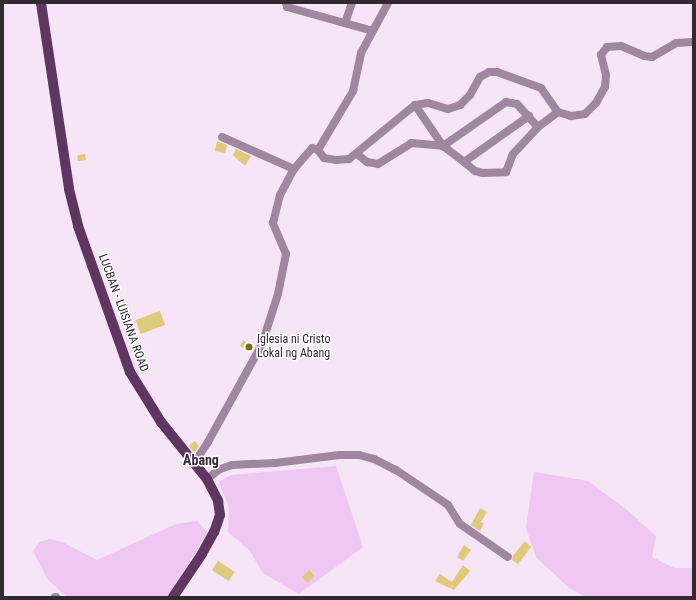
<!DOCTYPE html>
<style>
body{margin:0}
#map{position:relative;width:696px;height:600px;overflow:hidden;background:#f6e4f7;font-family:"Roboto Condensed",sans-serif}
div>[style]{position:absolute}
.green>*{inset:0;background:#f0c6f2}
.building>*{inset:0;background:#dfc97a;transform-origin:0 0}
.minor>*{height:8px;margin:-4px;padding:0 4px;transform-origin:4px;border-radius:4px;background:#9f87a0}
.major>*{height:10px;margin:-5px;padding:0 5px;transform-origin:5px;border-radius:5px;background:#5f3561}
.dots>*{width:11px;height:11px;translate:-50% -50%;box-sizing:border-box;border:2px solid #fff;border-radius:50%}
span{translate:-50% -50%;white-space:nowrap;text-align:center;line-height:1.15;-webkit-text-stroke:3px #fff;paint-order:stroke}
.street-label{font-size:12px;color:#312a31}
.poi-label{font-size:12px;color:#312a31}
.left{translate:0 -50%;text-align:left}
.quarter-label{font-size:14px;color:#382a39;font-weight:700}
.frame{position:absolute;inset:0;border:4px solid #312a31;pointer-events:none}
</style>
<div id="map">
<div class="green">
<i style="clip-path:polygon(336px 466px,363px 547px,299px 594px,263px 573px,249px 550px,228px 532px,229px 506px,218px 482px,231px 475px)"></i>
<i style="clip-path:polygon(534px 472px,588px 481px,626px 509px,656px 536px,652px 557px,674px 568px,693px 568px,693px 597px,586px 597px,569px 588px,536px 557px,526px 528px)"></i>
<i style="clip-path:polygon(198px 521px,207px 533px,168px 597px,67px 597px,48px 580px,33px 551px,40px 542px,49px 539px,62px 542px,97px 560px,176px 524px)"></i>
</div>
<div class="building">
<i style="clip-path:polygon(217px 141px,227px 145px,225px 153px,215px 151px)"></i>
<i style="clip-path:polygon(236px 149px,251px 156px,245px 166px,233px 155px)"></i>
<i style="left:85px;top:154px;width:6px;height:8px;rotate:81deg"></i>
<i style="left:160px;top:311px;width:15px;height:26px;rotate:70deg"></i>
<i style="clip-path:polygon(243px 340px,254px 347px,251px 352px,240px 346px)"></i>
<i style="clip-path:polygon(195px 441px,199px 446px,194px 453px,189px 446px)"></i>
<i style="clip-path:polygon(480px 508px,487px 512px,481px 522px,484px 523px,480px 531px,471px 525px)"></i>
<i style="clip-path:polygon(525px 541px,531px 547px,518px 564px,512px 560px,513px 556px)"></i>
<i style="clip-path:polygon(464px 545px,471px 550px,463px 561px,457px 557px)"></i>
<i style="left:218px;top:561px;width:20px;height:11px;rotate:33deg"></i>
<i style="clip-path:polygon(463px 565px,470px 571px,454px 590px,435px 581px,440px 574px,452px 582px)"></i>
<i style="left:309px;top:570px;width:8px;height:10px;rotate:45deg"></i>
</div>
<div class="minor">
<i style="left:286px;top:3px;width:4px;rotate:76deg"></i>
<i style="left:287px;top:7px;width:89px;rotate:15.6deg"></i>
<i style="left:345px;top:23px;width:21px;rotate:-71deg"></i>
<i style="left:415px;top:105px;width:50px;rotate:55.7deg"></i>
<i style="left:443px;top:146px;width:26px;rotate:37deg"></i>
<i style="left:464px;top:162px;width:80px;rotate:-35.3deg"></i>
<i style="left:222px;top:137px;width:79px;rotate:24deg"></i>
<i style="left:318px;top:150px;width:69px;rotate:-59.3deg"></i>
<i style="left:353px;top:91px;width:39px;rotate:-78deg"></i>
<i style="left:361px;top:53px;width:57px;rotate:-61.6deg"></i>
<i style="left:357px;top:154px;width:13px;rotate:39deg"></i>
<i style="left:367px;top:162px;width:11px;rotate:10deg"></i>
<i style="left:378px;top:164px;width:39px;rotate:-32deg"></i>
<i style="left:411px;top:143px;width:32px;rotate:5deg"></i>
<i style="left:443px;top:146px;width:77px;rotate:-34.9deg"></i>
<i style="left:506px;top:102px;width:11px;rotate:10deg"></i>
<i style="left:517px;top:104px;width:31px;rotate:48deg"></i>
<i style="left:464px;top:162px;width:14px;rotate:39deg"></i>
<i style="left:475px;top:171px;width:8px;rotate:14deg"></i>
<i style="left:483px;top:173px;width:23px;rotate:-2deg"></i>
<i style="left:506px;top:172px;width:19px;rotate:-69deg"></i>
<i style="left:513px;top:154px;width:37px;rotate:-47deg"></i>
<i style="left:538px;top:127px;width:25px;rotate:-37deg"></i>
<i style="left:194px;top:463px;width:25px;rotate:-56deg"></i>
<i style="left:208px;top:442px;width:112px;rotate:-61.1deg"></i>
<i style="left:262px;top:344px;width:52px;rotate:-72.3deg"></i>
<i style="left:278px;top:294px;width:41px;rotate:-78.7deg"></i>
<i style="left:286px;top:254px;width:34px;rotate:-113deg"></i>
<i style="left:273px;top:223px;width:29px;rotate:-76deg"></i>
<i style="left:280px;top:195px;width:30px;rotate:-62deg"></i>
<i style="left:294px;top:169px;width:28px;rotate:-49deg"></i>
<i style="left:312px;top:148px;width:6px;rotate:18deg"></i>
<i style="left:318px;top:150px;width:10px;rotate:53deg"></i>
<i style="left:324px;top:158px;width:12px;rotate:9deg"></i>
<i style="left:336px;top:160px;width:13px;rotate:-4deg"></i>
<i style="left:349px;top:159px;width:85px;rotate:-39.3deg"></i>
<i style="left:415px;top:105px;width:13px;rotate:-9deg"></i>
<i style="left:428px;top:103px;width:21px;rotate:17deg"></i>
<i style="left:448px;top:109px;width:13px;rotate:-18deg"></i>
<i style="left:460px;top:105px;width:14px;rotate:-45deg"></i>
<i style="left:470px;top:95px;width:21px;rotate:-61deg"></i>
<i style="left:480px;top:77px;width:10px;rotate:-29deg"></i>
<i style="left:489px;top:72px;width:8px"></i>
<i style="left:497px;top:72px;width:47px;rotate:20deg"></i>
<i style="left:541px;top:88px;width:29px;rotate:55deg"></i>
<i style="left:558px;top:112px;width:14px;rotate:17deg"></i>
<i style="left:571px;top:116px;width:14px;rotate:-8deg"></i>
<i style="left:585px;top:114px;width:16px;rotate:-45deg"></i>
<i style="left:596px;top:103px;width:18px;rotate:-61deg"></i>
<i style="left:605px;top:87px;width:12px;rotate:-85deg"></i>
<i style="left:606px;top:75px;width:21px;rotate:-104deg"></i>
<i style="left:601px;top:55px;width:10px;rotate:-53deg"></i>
<i style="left:607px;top:47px;width:14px;rotate:-4deg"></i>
<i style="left:621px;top:46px;width:25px;rotate:23deg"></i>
<i style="left:644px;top:56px;width:8px;rotate:7deg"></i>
<i style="left:652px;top:57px;width:28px;rotate:-30deg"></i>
<i style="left:676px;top:43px;width:17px;rotate:-3deg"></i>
<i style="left:207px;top:479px;width:16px;rotate:-38deg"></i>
<i style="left:220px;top:469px;width:13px;rotate:-18deg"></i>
<i style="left:232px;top:465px;width:43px;rotate:-2.7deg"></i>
<i style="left:275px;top:463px;width:65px;rotate:-7deg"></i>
<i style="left:340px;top:455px;width:19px"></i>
<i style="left:359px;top:455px;width:16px;rotate:15deg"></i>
<i style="left:374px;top:459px;width:25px;rotate:27deg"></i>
<i style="left:396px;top:470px;width:63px;rotate:33.9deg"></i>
<i style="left:448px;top:505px;width:22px;rotate:58deg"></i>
<i style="left:460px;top:524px;width:58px;rotate:34.5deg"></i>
<i style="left:55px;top:597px;width:1px"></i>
</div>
<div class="major">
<i style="left:41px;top:3px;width:188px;rotate:81.4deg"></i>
<i style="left:69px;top:189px;width:38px;rotate:76deg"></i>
<i style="left:78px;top:226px;width:155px;rotate:70.4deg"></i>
<i style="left:130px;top:372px;width:59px;rotate:58.2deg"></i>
<i style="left:161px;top:422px;width:73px;rotate:51.1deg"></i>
<i style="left:207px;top:479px;width:25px;rotate:63deg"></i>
<i style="left:218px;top:501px;width:14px;rotate:82deg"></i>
<i style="left:220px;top:515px;width:18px;rotate:109deg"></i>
<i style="left:214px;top:532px;width:25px;rotate:119deg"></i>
<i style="left:202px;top:554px;width:52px;rotate:124deg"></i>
</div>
<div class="dots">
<i style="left:249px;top:347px;background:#826c08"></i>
</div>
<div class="street-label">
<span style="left:123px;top:313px;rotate:70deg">LUCBAN - LUISIANA ROAD</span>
</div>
<div class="poi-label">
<span class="left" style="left:257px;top:347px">Iglesia ni Cristo<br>Lokal ng Abang</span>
</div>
<div class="quarter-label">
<span style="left:201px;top:460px">Abang</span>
</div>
<div class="frame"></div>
</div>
